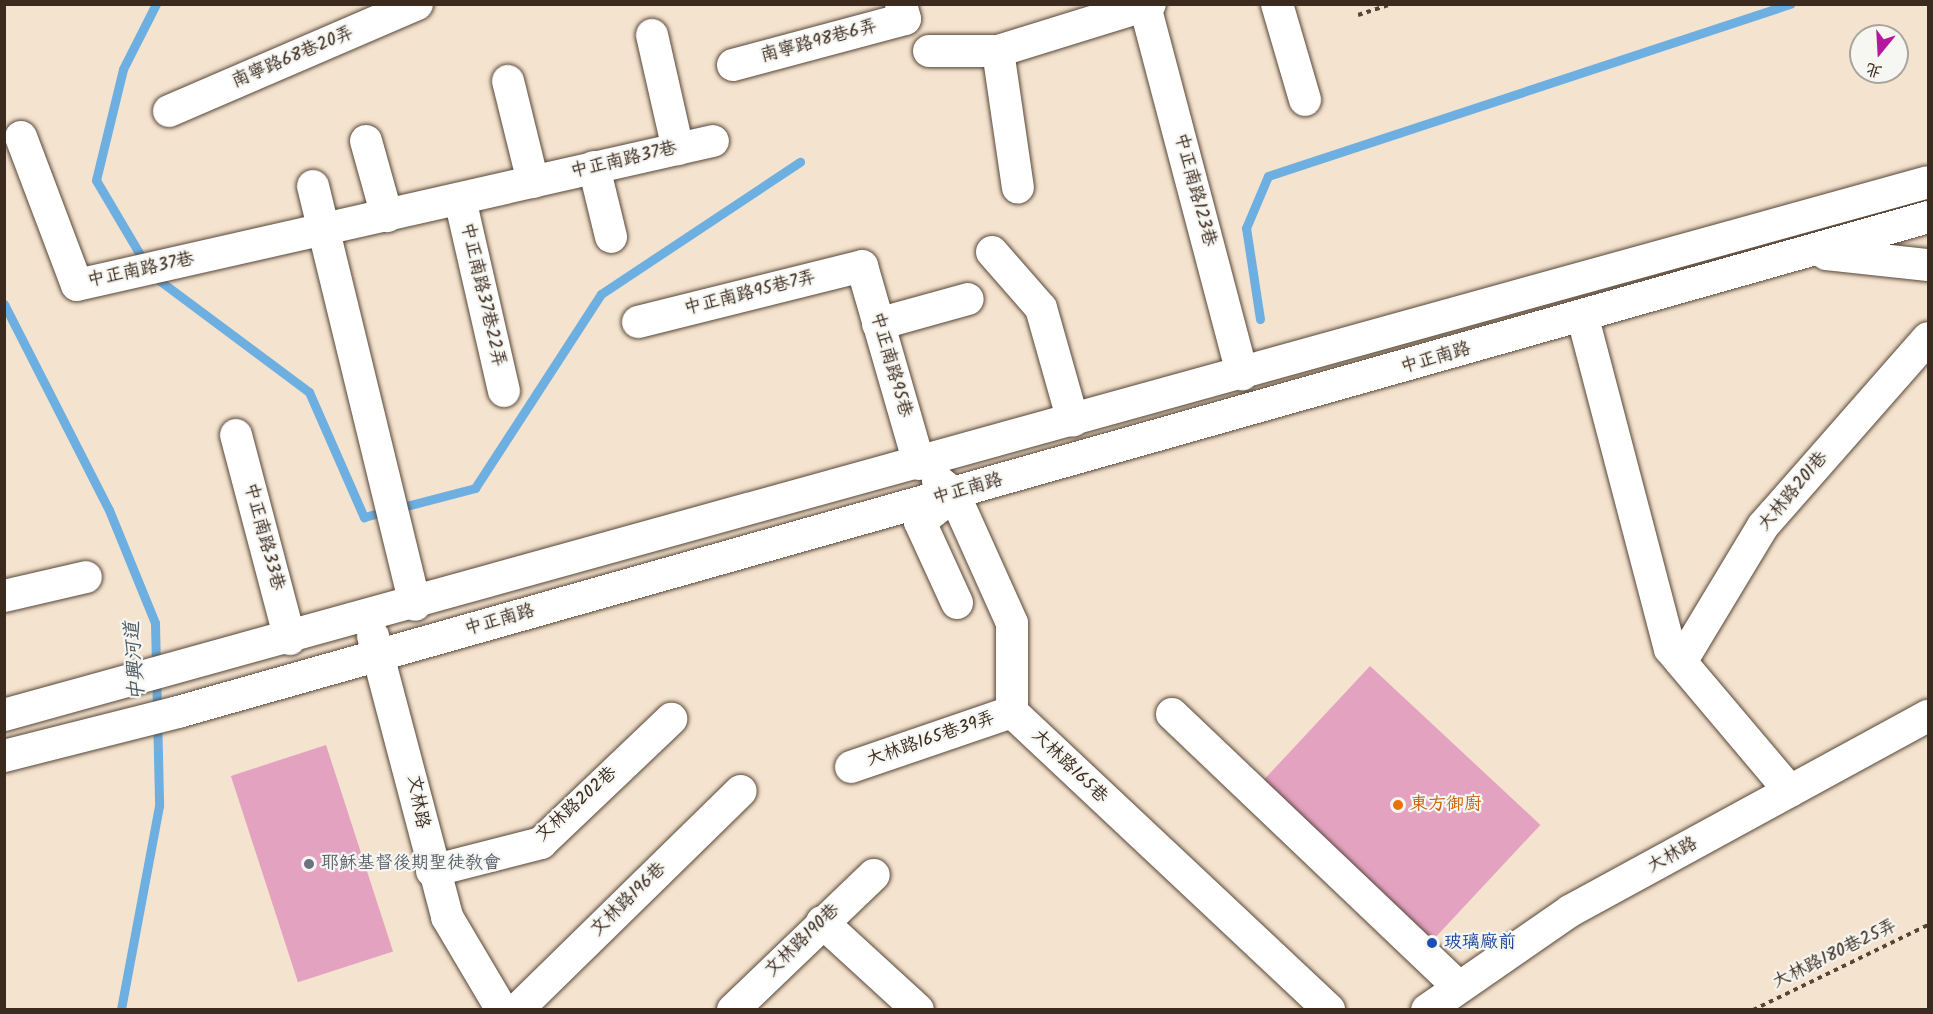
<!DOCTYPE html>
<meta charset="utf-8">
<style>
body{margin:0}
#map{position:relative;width:1933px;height:1014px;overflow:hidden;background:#f4e3ce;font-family:Kalam,"LXGW WenKai TC",sans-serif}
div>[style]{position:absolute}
.stream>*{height:9px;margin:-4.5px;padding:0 4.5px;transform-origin:4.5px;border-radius:4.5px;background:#6dafe1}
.building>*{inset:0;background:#e4a2c1;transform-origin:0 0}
.path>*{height:4px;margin-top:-2px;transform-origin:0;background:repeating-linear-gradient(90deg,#574638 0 4.5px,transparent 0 9px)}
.roads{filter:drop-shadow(0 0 2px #574638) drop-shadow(0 0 2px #574638)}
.minor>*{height:32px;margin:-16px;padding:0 16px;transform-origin:16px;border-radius:16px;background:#fff}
.dots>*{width:16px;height:16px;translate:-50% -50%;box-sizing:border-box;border:3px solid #f6f6f2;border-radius:50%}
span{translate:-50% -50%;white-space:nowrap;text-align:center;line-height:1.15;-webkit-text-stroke:4.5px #f6f6f2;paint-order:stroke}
.street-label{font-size:18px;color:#3b2a1e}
.food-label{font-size:18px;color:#c56008}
.left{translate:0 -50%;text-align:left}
.worship-label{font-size:18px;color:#5b616d}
.transit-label{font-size:18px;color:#164399}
.water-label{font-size:20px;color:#4c5962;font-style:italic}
.frame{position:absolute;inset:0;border:6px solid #3b2a1e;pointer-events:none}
.north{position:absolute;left:1849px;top:24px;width:60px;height:60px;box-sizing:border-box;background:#f6f6f2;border:2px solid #aba49d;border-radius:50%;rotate:198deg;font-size:16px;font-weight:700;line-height:24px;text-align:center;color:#3b2a1e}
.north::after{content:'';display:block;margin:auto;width:21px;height:27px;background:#b5179e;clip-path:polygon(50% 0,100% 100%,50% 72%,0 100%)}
</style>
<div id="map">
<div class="stream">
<i style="left:145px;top:263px;width:96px;rotate:-120.6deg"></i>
<i style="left:96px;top:180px;width:114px;rotate:-76.3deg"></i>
<i style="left:123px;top:69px;width:73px;rotate:-63.1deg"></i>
<i style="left:152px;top:275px;width:196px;rotate:36.7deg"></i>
<i style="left:309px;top:392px;width:137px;rotate:66.3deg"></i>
<i style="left:364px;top:517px;width:115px;rotate:-14.6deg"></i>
<i style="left:475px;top:488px;width:231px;rotate:-57deg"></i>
<i style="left:601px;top:294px;width:239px;rotate:-33.6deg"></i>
<i style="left:4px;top:304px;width:231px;rotate:63deg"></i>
<i style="left:109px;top:510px;width:122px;rotate:67.8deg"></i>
<i style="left:155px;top:623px;width:183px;rotate:88.7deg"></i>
<i style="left:159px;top:806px;width:208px;rotate:100.6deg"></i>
<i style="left:1260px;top:319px;width:92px;rotate:-98.7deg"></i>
<i style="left:1246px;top:228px;width:56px;rotate:-67.1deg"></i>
<i style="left:1268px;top:176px;width:550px;rotate:-18.24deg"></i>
</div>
<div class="building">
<i style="left:1370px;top:666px;width:233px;height:163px;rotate:43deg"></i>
<i style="left:326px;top:745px;width:217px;height:100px;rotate:72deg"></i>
</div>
<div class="path">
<i style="left:1358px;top:15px;width:35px;rotate:-18deg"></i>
<i style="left:1753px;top:1010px;width:195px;rotate:-25.9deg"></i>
</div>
<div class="roads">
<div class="minor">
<i style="left:1277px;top:4px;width:100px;rotate:73.7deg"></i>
<i style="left:1145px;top:6px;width:381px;rotate:75.2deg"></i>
<i style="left:652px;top:35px;width:117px;rotate:77.2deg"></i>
<i style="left:929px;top:51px;width:69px"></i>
<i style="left:998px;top:51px;width:159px;rotate:-17.2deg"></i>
<i style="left:998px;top:51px;width:138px;rotate:81.7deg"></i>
<i style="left:733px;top:65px;width:178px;rotate:-15deg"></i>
<i style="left:905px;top:19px;width:16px;rotate:-105deg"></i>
<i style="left:508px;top:81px;width:104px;rotate:76.1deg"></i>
<i style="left:169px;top:111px;width:270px;rotate:-23.3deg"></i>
<i style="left:21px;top:137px;width:158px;rotate:69.3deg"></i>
<i style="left:77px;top:285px;width:652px;rotate:-12.76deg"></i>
<i style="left:366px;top:141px;width:78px;rotate:74.4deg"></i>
<i style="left:594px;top:167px;width:72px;rotate:76.3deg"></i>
<i style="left:313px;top:186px;width:431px;rotate:76.3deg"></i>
<i style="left:460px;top:199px;width:197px;rotate:77.1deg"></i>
<i style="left:992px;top:252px;width:74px;rotate:48.8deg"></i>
<i style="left:1041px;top:308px;width:117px;rotate:74.2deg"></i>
<i style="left:1826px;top:254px;width:103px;rotate:6.2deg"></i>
<i style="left:1583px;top:318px;width:342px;rotate:75.3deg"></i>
<i style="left:1670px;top:649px;width:186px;rotate:49.8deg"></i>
<i style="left:638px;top:322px;width:231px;rotate:-14deg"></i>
<i style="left:862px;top:266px;width:206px;rotate:73.9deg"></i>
<i style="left:878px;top:324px;width:93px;rotate:-15.5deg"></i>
<i style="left:236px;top:435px;width:211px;rotate:75.2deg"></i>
<i style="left:938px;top:481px;width:21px;rotate:39deg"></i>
<i style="left:954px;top:494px;width:141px;rotate:65.8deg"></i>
<i style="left:1012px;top:623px;width:89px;rotate:90deg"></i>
<i style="left:1012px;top:712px;width:435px;rotate:43.2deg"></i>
<i style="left:949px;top:499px;width:37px;rotate:142deg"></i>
<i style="left:920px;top:522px;width:89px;rotate:65.4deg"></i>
<i style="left:4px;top:596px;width:84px;rotate:-13deg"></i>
<i style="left:373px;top:636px;width:291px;rotate:75.2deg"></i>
<i style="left:447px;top:917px;width:108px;rotate:59.4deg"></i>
<i style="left:1681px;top:662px;width:159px;rotate:-58.9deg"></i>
<i style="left:1763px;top:526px;width:250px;rotate:-48.7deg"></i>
<i style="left:1172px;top:714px;width:395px;rotate:43.6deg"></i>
<i style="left:4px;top:715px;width:1996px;rotate:-15.48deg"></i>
<i style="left:4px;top:756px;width:179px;rotate:-14.2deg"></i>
<i style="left:178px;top:712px;width:1819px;rotate:-15.79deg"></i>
<i style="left:851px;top:767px;width:170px;rotate:-18.9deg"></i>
<i style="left:432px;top:871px;width:113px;rotate:-14.4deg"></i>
<i style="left:541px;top:843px;width:180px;rotate:-43.6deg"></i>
<i style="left:822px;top:922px;width:130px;rotate:42.5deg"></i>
<i style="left:517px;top:1010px;width:313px;rotate:-44.4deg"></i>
<i style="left:733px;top:1010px;width:195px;rotate:-43.8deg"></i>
<i style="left:1427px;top:1010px;width:174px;rotate:-34.7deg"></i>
<i style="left:1570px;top:911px;width:408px;rotate:-28.6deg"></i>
</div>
</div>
<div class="dots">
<i style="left:1398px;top:805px;background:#e8710a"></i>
<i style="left:309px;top:864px;background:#6b7280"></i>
<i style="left:1432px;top:943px;background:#1a4fb4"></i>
</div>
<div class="street-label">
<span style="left:819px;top:42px;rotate:-15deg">南寧路98巷6弄</span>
<span style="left:293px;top:58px;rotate:-23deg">南寧路68巷20弄</span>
<span style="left:624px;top:161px;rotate:-13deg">中正南路37巷</span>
<span style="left:1194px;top:190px;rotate:75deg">中正南路123巷</span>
<span style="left:141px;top:271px;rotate:-12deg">中正南路37巷</span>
<span style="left:750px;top:294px;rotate:-14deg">中正南路95巷7弄</span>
<span style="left:482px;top:295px;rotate:77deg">中正南路37巷22弄</span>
<span style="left:1436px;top:359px;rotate:-16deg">中正南路</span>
<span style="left:890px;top:365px;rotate:74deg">中正南路95巷</span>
<span style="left:968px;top:490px;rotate:-16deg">中正南路</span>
<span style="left:1794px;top:492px;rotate:-50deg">大林路201巷</span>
<span style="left:263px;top:537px;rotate:75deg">中正南路33巷</span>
<span style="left:500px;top:621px;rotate:-16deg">中正南路</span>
<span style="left:931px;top:740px;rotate:-19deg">大林路165巷39弄</span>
<span style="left:1069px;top:767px;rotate:44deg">大林路165巷</span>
<span style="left:417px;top:802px;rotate:80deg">文林路</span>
<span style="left:577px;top:805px;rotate:-42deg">文林路202巷</span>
<span style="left:1673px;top:856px;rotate:-29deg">大林路</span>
<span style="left:629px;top:900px;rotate:-44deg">文林路196巷</span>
<span style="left:803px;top:941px;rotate:-44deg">文林路190巷</span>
<span style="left:1835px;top:955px;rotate:-26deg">大林路180巷25弄</span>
</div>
<div class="food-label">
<span class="left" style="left:1410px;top:805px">東方御廚</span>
</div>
<div class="worship-label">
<span class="left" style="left:321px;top:864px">耶穌基督後期聖徒教會</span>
</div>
<div class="transit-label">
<span class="left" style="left:1444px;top:943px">玻璃廠前</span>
</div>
<div class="water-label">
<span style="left:136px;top:661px;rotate:-94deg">中興河道</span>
</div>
<div class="frame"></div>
<div class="north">北</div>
</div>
